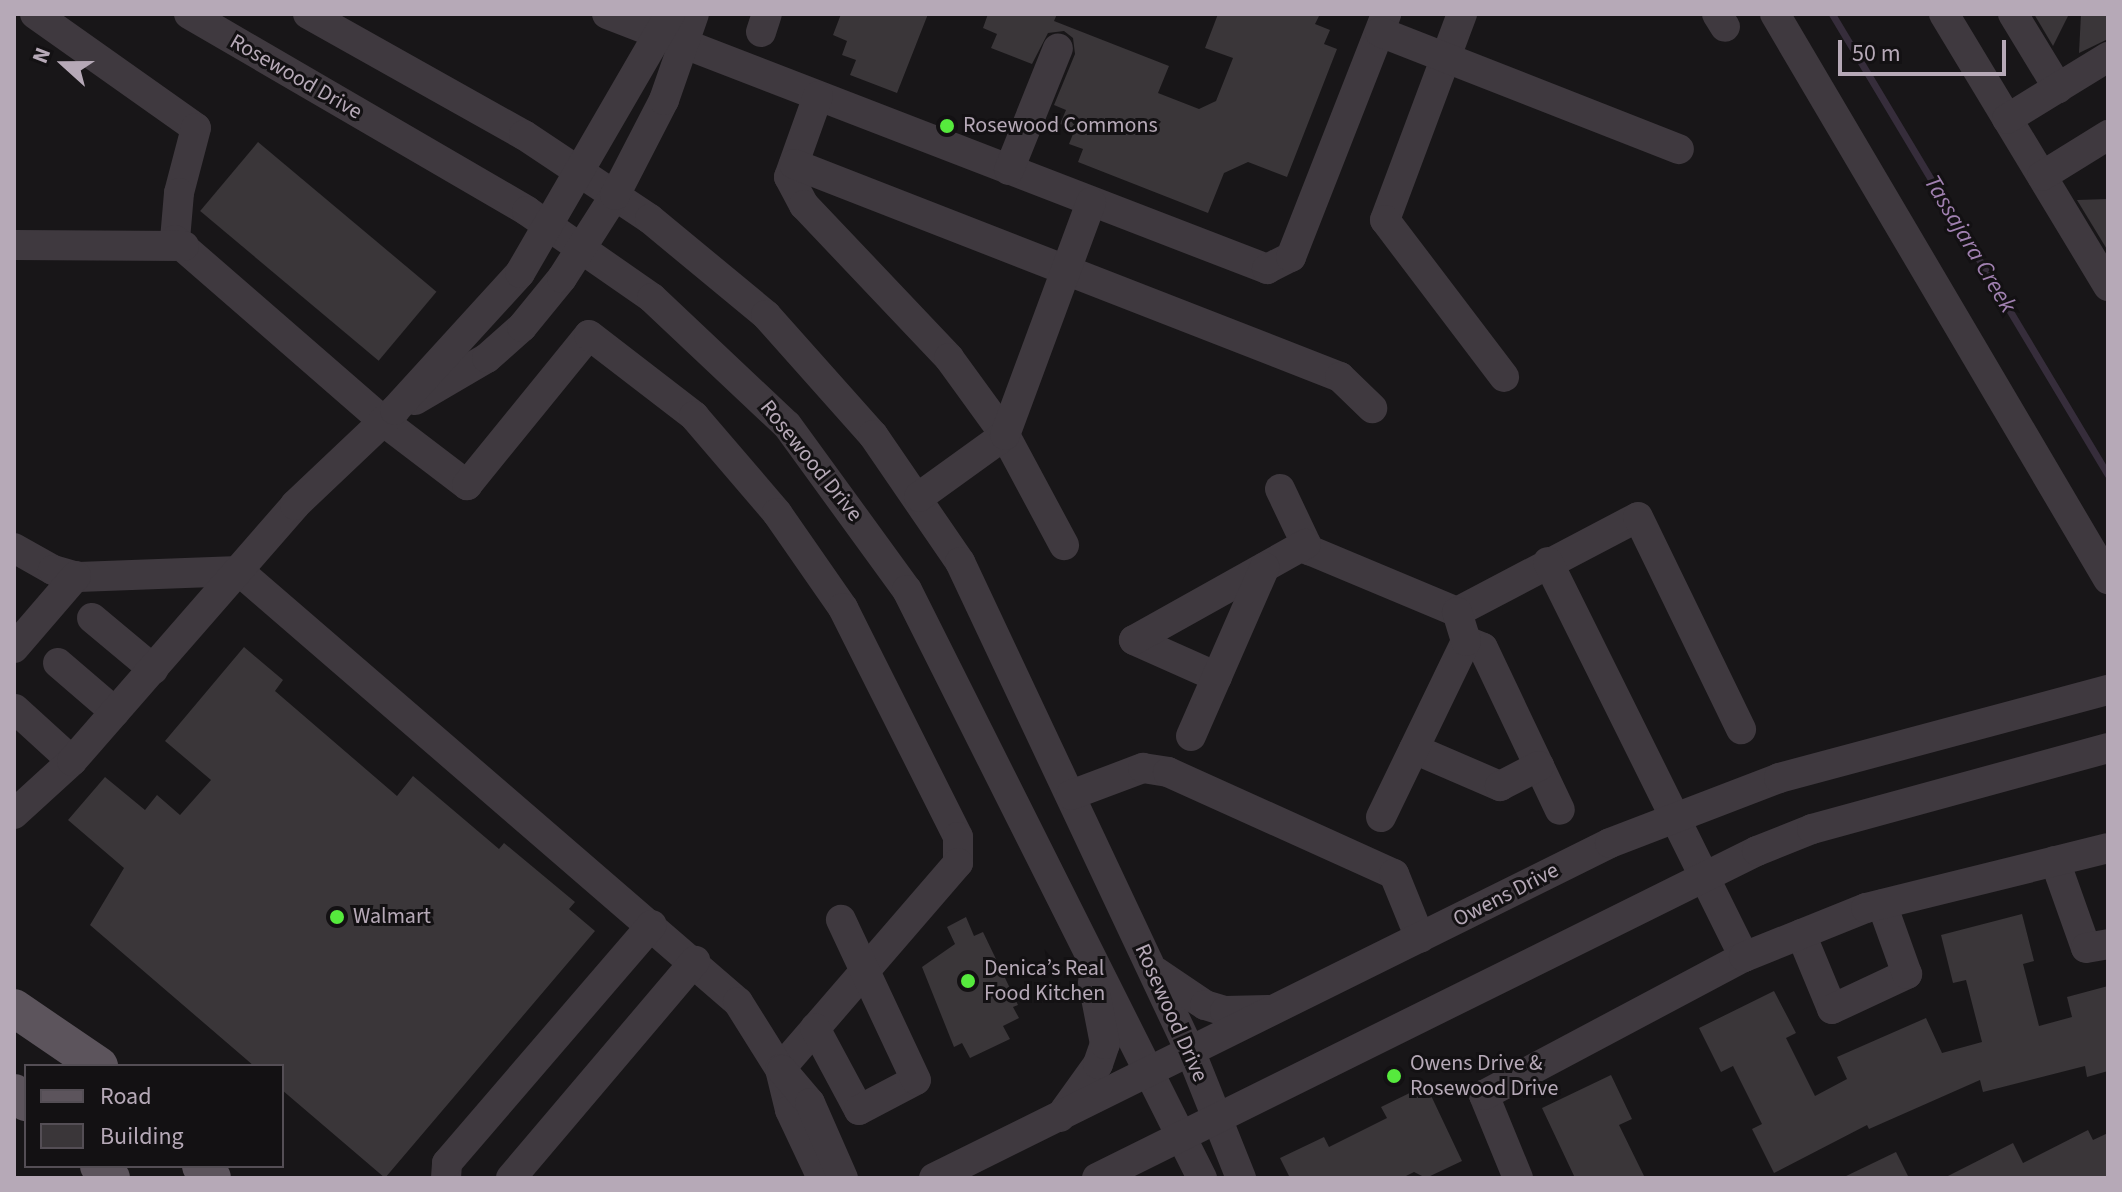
<!DOCTYPE html>
<meta charset="utf-8">
<style>
body{margin:0}
#map{position:relative;width:2122px;height:1192px;overflow:hidden;background:#181618;font-family:"Source Sans 3",sans-serif}
div>[style]{position:absolute}
.stream>*{height:7px;margin:-3.5px;padding:0 3.5px;transform-origin:3.5px;border-radius:3.5px;background:#362d3b}
.building>*{inset:0;background:#3a3639;transform-origin:0 0}
.minor>*{height:30px;margin:-15px;padding:0 15px;transform-origin:15px;border-radius:15px;background:#3f393f}
.major>*{height:38px;margin:-19px;padding:0 19px;transform-origin:19px;border-radius:19px;background:#5c545c}
.dots>*{width:22px;height:22px;translate:-50% -50%;box-sizing:border-box;border:4px solid #131113;border-radius:50%}
span{translate:-50% -50%;white-space:nowrap;text-align:center;line-height:1.15;-webkit-text-stroke:6px #131113;paint-order:stroke}
.street-label{font-size:22px;color:#b6a9b7}
.poi-label{font-size:22px;color:#b6a9b7}
.left{translate:0 -50%;text-align:left}
.water-label{font-size:24px;color:#a181b1;font-style:italic}
.frame{position:absolute;inset:0;border:16px solid #b6a9b7;pointer-events:none}
.legend{position:absolute;left:24px;top:1064px;width:260px;height:104px;box-sizing:border-box;background:#131113;border:2px solid #544e55;margin:0;padding:10px 14px;list-style:none;font-size:24px;color:#b6a9b7}
.legend li{display:flex;align-items:center;gap:16px;height:40px}
.legend b{width:40px;border:2px solid #544e55}
.north{position:absolute;left:24px;top:24px;width:80px;height:80px;-webkit-text-stroke:6px #131113;paint-order:stroke;rotate:291deg;font-size:22px;font-weight:700;line-height:32px;text-align:center;color:#b6a9b7}
.north::after{content:'';display:block;margin:auto;width:28px;height:36px;background:#b6a9b7;clip-path:polygon(50% 0,100% 100%,50% 72%,0 100%)}
.scale{position:absolute;left:1838px;top:40px;width:168px;height:36px;box-sizing:border-box;border:4px solid #b6a9b7;border-top:0;padding-left:10px;font-size:24px;line-height:28px;white-space:nowrap;color:#b6a9b7;-webkit-text-stroke:6px #131113;paint-order:stroke}
</style>
<div id="map">
<div class="stream">
<i style="left:1832px;top:14px;width:537px;rotate:59.09deg"></i>
</div>
<div class="building">
<i style="clip-path:polygon(841px 14px,928px 14px,897px 93px,850px 75px,856px 60px,842px 55px,847px 41px,833px 35px)"></i>
<i style="clip-path:polygon(988px 14px,1057px 14px,1054px 21px,1169px 66px,1158px 93px,1199px 109px,1216px 101px,1233px 58px,1205px 48px,1218px 14px,1320px 14px,1315px 24px,1330px 30px,1324px 44px,1337px 49px,1287px 177px,1248px 162px,1224px 173px,1208px 213px,1078px 162px,1083px 149px,1069px 144px,1075px 129px,1060px 124px,1066px 110px,1054px 105px,1075px 54px,1073px 38px,1064px 31px,1048px 33px,1032px 64px,991px 48px,997px 34px,983px 28px)"></i>
<i style="clip-path:polygon(2034px 14px,2069px 14px,2053px 46px)"></i>
<i style="clip-path:polygon(2081px 14px,2108px 14px,2108px 39px,2079px 53px)"></i>
<i style="left:258px;top:142px;width:233px;height:90px;rotate:40deg"></i>
<i style="clip-path:polygon(2108px 199px,2108px 251px,2077px 200px)"></i>
<i style="clip-path:polygon(244px 647px,283px 680px,275px 691px,397px 796px,413px 776px,499px 849px,504px 843px,575px 902px,569px 909px,595px 931px,385px 1178px,282px 1090px,282px 1066px,254px 1066px,90px 925px,124px 868px,68px 820px,105px 777px,145px 810px,157px 795px,180px 815px,211px 780px,165px 741px)"></i>
<i style="clip-path:polygon(2022px 914px,2034px 961px,2023px 964px,2039px 1026px,2072px 1017px,2067px 997px,2108px 986px,2108px 1071px,2087px 1077px,2085px 1066px,1983px 1092px,1980px 1080px,1869px 1129px,1867px 1125px,1774px 1173px,1752px 1129px,1762px 1124px,1733px 1066px,1721px 1072px,1699px 1028px,1774px 991px,1796px 1033px,1786px 1038px,1815px 1096px,1847px 1079px,1837px 1057px,1926px 1018px,1942px 1053px,1982px 1042px,1966px 980px,1953px 983px,1941px 935px)"></i>
<i style="clip-path:polygon(966px 917px,974px 936px,983px 932px,1018px 1005px,1013px 1007px,1019px 1018px,1003px 1026px,1010px 1039px,970px 1058px,962px 1043px,954px 1047px,922px 967px,955px 944px,947px 927px)"></i>
<i style="clip-path:polygon(1611px 1075px,1632px 1119px,1619px 1125px,1645px 1178px,1575px 1178px,1542px 1108px)"></i>
<i style="clip-path:polygon(1426px 1085px,1462px 1161px,1426px 1178px,1414px 1172px,1402px 1178px,1290px 1178px,1280px 1158px,1324px 1137px,1329px 1147px,1387px 1118px,1381px 1107px)"></i>
<i style="clip-path:polygon(2088px 1130px,2093px 1140px,2108px 1133px,2108px 1178px,1944px 1178px,2013px 1143px,2023px 1163px)"></i>
<i style="clip-path:polygon(1896px 1152px,1909px 1178px,1842px 1178px)"></i>
</div>
<div class="minor">
<i style="left:35px;top:14px;width:197px;rotate:35.3deg"></i>
<i style="left:196px;top:128px;width:67px;rotate:104.7deg"></i>
<i style="left:179px;top:193px;width:47px;rotate:94.9deg"></i>
<i style="left:175px;top:240px;width:276px;rotate:41deg"></i>
<i style="left:383px;top:421px;width:106px;rotate:37.3deg"></i>
<i style="left:467px;top:485px;width:193px;rotate:-50.9deg"></i>
<i style="left:589px;top:335px;width:133px;rotate:37.6deg"></i>
<i style="left:694px;top:416px;width:128px;rotate:49.4deg"></i>
<i style="left:777px;top:513px;width:116px;rotate:55.2deg"></i>
<i style="left:843px;top:608px;width:256px;rotate:63.3deg"></i>
<i style="left:958px;top:837px;width:26px;rotate:90deg"></i>
<i style="left:958px;top:863px;width:272px;rotate:130.8deg"></i>
<i style="left:189px;top:14px;width:391px;rotate:30.2deg"></i>
<i style="left:527px;top:211px;width:152px;rotate:34.8deg"></i>
<i style="left:652px;top:298px;width:185px;rotate:43.3deg"></i>
<i style="left:787px;top:425px;width:204px;rotate:54deg"></i>
<i style="left:907px;top:590px;width:658px;rotate:63.36deg"></i>
<i style="left:308px;top:14px;width:248px;rotate:29.3deg"></i>
<i style="left:524px;top:135px;width:151px;rotate:33.7deg"></i>
<i style="left:650px;top:219px;width:151px;rotate:39.6deg"></i>
<i style="left:766px;top:315px;width:161px;rotate:48.3deg"></i>
<i style="left:873px;top:435px;width:154px;rotate:55.6deg"></i>
<i style="left:960px;top:562px;width:543px;rotate:64.8deg"></i>
<i style="left:1191px;top:1053px;width:135px;rotate:68.2deg"></i>
<i style="left:607px;top:14px;width:708px;rotate:21.12deg"></i>
<i style="left:1267px;top:269px;width:27px;rotate:-27deg"></i>
<i style="left:1291px;top:257px;width:261px;rotate:-68.6deg"></i>
<i style="left:1462px;top:14px;width:220px;rotate:110.5deg"></i>
<i style="left:1385px;top:220px;width:197px;rotate:52.8deg"></i>
<i style="left:1717px;top:14px;width:15px;rotate:58deg"></i>
<i style="left:1775px;top:14px;width:656px;rotate:59.49deg"></i>
<i style="left:1944px;top:14px;width:318px;rotate:58.9deg"></i>
<i style="left:2013px;top:14px;width:87px;rotate:58.7deg"></i>
<i style="left:761px;top:32px;width:19px;rotate:-72deg"></i>
<i style="left:1380px;top:32px;width:321px;rotate:21.4deg"></i>
<i style="left:818px;top:96px;width:86px;rotate:109.7deg"></i>
<i style="left:789px;top:177px;width:32px;rotate:62deg"></i>
<i style="left:804px;top:205px;width:211px;rotate:46.5deg"></i>
<i style="left:949px;top:358px;width:95px;rotate:54deg"></i>
<i style="left:1005px;top:435px;width:125px;rotate:61.8deg"></i>
<i style="left:2007px;top:119px;width:119px;rotate:-31.5deg"></i>
<i style="left:794px;top:164px;width:586px;rotate:21.31deg"></i>
<i style="left:1340px;top:377px;width:45px;rotate:44.1deg"></i>
<i style="left:1009px;top:170px;width:131px;rotate:-68.1deg"></i>
<i style="left:2042px;top:176px;width:78px;rotate:-31.8deg"></i>
<i style="left:14px;top:245px;width:170px;rotate:0.3deg"></i>
<i style="left:415px;top:400px;width:83px;rotate:-30.3deg"></i>
<i style="left:487px;top:358px;width:47px;rotate:-41.5deg"></i>
<i style="left:522px;top:327px;width:63px;rotate:-50.8deg"></i>
<i style="left:562px;top:278px;width:98px;rotate:-57.4deg"></i>
<i style="left:615px;top:195px;width:107px;rotate:-62.7deg"></i>
<i style="left:664px;top:100px;width:91px;rotate:-70.8deg"></i>
<i style="left:1280px;top:489px;width:68px;rotate:64.6deg"></i>
<i style="left:1309px;top:550px;width:160px;rotate:22.7deg"></i>
<i style="left:1457px;top:612px;width:204px;rotate:-27.7deg"></i>
<i style="left:1638px;top:517px;width:236px;rotate:64.1deg"></i>
<i style="left:919px;top:497px;width:106px;rotate:-35.8deg"></i>
<i style="left:1005px;top:435px;width:248px;rotate:-69.7deg"></i>
<i style="left:14px;top:548px;width:45px;rotate:29.4deg"></i>
<i style="left:53px;top:570px;width:26px;rotate:16deg"></i>
<i style="left:78px;top:577px;width:161px;rotate:-2.1deg"></i>
<i style="left:239px;top:571px;width:659px;rotate:40.82deg"></i>
<i style="left:738px;top:1002px;width:79px;rotate:57.9deg"></i>
<i style="left:780px;top:1069px;width:42px;rotate:76.3deg"></i>
<i style="left:790px;top:1110px;width:75px;rotate:64.8deg"></i>
<i style="left:1548px;top:562px;width:441px;rotate:63.6deg"></i>
<i style="left:92px;top:618px;width:80px;rotate:39.9deg"></i>
<i style="left:1466px;top:641px;width:18px;rotate:22deg"></i>
<i style="left:1483px;top:648px;width:179px;rotate:64.6deg"></i>
<i style="left:14px;top:648px;width:95px;rotate:-49.3deg"></i>
<i style="left:58px;top:663px;width:75px;rotate:40.7deg"></i>
<i style="left:1217px;top:677px;width:91px;rotate:-156deg"></i>
<i style="left:1134px;top:640px;width:197px;rotate:-29.2deg"></i>
<i style="left:15px;top:709px;width:77px;rotate:42.4deg"></i>
<i style="left:1191px;top:736px;width:184px;rotate:-66.4deg"></i>
<i style="left:1414px;top:749px;width:94px;rotate:23.3deg"></i>
<i style="left:1500px;top:786px;width:44px;rotate:-27.1deg"></i>
<i style="left:1071px;top:795px;width:77px;rotate:-20.6deg"></i>
<i style="left:1143px;top:768px;width:25px;rotate:9deg"></i>
<i style="left:1168px;top:772px;width:248px;rotate:24.3deg"></i>
<i style="left:1394px;top:874px;width:69px;rotate:67.9deg"></i>
<i style="left:14px;top:814px;width:79px;rotate:-42.4deg"></i>
<i style="left:72px;top:761px;width:340px;rotate:-48.9deg"></i>
<i style="left:295px;top:505px;width:138px;rotate:-43.5deg"></i>
<i style="left:395px;top:410px;width:185px;rotate:-47.6deg"></i>
<i style="left:520px;top:273px;width:299px;rotate:-59.9deg"></i>
<i style="left:1381px;top:817px;width:195px;rotate:-64.2deg"></i>
<i style="left:1466px;top:641px;width:30px;rotate:-107deg"></i>
<i style="left:2055px;top:861px;width:92px;rotate:70.4deg"></i>
<i style="left:2086px;top:948px;width:22px;rotate:-10deg"></i>
<i style="left:1801px;top:934px;width:81px;rotate:67.5deg"></i>
<i style="left:1832px;top:1009px;width:83px;rotate:-25deg"></i>
<i style="left:1907px;top:974px;width:74px;rotate:-109.7deg"></i>
<i style="left:1156px;top:972px;width:59px;rotate:34deg"></i>
<i style="left:1205px;top:1005px;width:21px;rotate:17deg"></i>
<i style="left:1225px;top:1011px;width:44px;rotate:-1.3deg"></i>
<i style="left:815px;top:1028px;width:93px;rotate:61.8deg"></i>
<i style="left:859px;top:1110px;width:64px;rotate:-27.8deg"></i>
<i style="left:916px;top:1080px;width:177px;rotate:-115.1deg"></i>
<i style="left:782px;top:1070px;width:43px;rotate:49.7deg"></i>
<i style="left:810px;top:1103px;width:82px;rotate:66.3deg"></i>
<i style="left:1060px;top:1117px;width:65px;rotate:-54.4deg"></i>
<i style="left:1098px;top:1064px;width:21px;rotate:-71deg"></i>
<i style="left:1105px;top:1044px;width:63px;rotate:-101deg"></i>
<i style="left:446px;top:1178px;width:15px;rotate:-86deg"></i>
<i style="left:447px;top:1163px;width:314px;rotate:-49.3deg"></i>
<i style="left:511px;top:1178px;width:285px;rotate:-49.7deg"></i>
<i style="left:934px;top:1178px;width:754px;rotate:-26.36deg"></i>
<i style="left:1610px;top:843px;width:181px;rotate:-21deg"></i>
<i style="left:1779px;top:778px;width:341px;rotate:-15deg"></i>
<i style="left:1097px;top:1178px;width:737px;rotate:-26.36deg"></i>
<i style="left:1757px;top:851px;width:59px;rotate:-21.8deg"></i>
<i style="left:1812px;top:829px;width:307px;rotate:-15.3deg"></i>
<i style="left:1518px;top:1178px;width:90px;rotate:-112.3deg"></i>
<i style="left:1484px;top:1095px;width:294px;rotate:-28deg"></i>
<i style="left:1744px;top:957px;width:131px;rotate:-21.9deg"></i>
<i style="left:1866px;top:908px;width:249px;rotate:-13.9deg"></i>
</div>
<div class="major">
<i style="left:14px;top:1008px;width:103px;rotate:34.3deg"></i>
<i style="left:14px;top:1093px;width:15px;rotate:37deg"></i>
<i style="left:99px;top:1166px;width:17px;rotate:45deg"></i>
<i style="left:201px;top:1166px;width:16px;rotate:47deg"></i>
</div>
<div class="dots">
<i style="left:947px;top:126px;background:#56ea3d"></i>
<i style="left:337px;top:917px;background:#56ea3d"></i>
<i style="left:968px;top:981px;background:#56ea3d"></i>
<i style="left:1394px;top:1076px;background:#56ea3d"></i>
</div>
<div class="street-label">
<span style="left:296px;top:77px;rotate:30deg">Rosewood Drive</span>
<span style="left:811px;top:461px;rotate:51deg">Rosewood Drive</span>
<span style="left:1506px;top:895px;rotate:-27deg">Owens Drive</span>
<span style="left:1171px;top:1013px;rotate:66deg">Rosewood Drive</span>
</div>
<div class="poi-label">
<span class="left" style="left:963px;top:126px">Rosewood Commons</span>
<span class="left" style="left:353px;top:917px">Walmart</span>
<span class="left" style="left:984px;top:981px">Denica’s Real<br>Food Kitchen</span>
<span class="left" style="left:1410px;top:1076px">Owens Drive &amp;<br>Rosewood Drive</span>
</div>
<div class="water-label">
<span style="left:1970px;top:244px;rotate:59deg">Tassajara Creek</span>
</div>
<div class="frame"></div>
<ul class="legend">
<li><b style="height:10px;background:#5c545c"></b>Road</li>
<li><b style="height:22px;background:#3a3639"></b>Building</li>
</ul>
<div class="north">N</div>
<div class="scale">50 m</div>
</div>
